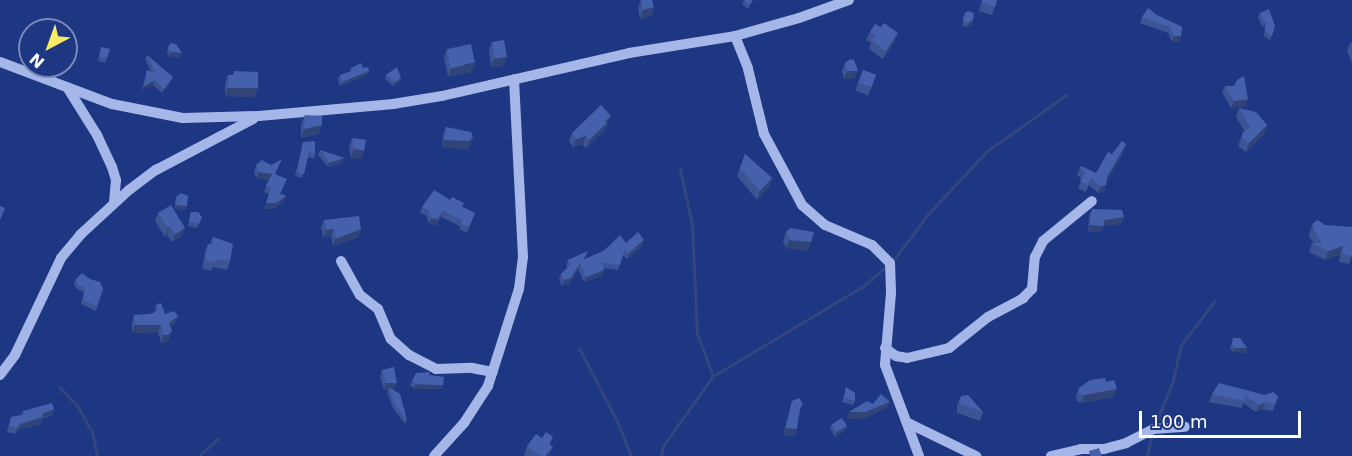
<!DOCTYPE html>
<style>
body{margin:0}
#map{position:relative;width:1352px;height:456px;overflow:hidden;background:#1e3783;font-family:"DejaVu Sans",sans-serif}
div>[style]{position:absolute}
.stream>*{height:3px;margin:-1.5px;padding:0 1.5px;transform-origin:1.5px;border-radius:1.5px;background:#33467f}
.minor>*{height:10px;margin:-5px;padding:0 5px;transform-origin:5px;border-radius:5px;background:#a5b7e9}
.wall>*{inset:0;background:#3c5394;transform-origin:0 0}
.shaded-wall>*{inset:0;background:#314478}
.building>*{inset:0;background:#4661ac;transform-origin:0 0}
span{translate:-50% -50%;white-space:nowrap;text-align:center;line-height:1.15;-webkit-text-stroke:5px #1e3783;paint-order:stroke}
.north{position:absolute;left:18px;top:18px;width:60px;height:60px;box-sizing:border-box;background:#1e3783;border:2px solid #7887b5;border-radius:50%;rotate:221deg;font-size:16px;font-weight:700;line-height:24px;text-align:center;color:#fff}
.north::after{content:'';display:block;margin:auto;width:21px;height:27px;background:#f8ea64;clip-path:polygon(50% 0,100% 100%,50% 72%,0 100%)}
.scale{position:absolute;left:1139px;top:411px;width:162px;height:27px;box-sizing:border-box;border:3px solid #fff;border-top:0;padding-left:8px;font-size:18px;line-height:21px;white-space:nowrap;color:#fff;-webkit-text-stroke:4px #1e3783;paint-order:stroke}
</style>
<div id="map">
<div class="stream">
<i style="left:680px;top:169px;width:57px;rotate:77.9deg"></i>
<i style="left:692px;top:225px;width:109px;rotate:87.4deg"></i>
<i style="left:697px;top:334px;width:45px;rotate:69.1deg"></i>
<i style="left:895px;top:258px;width:55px;rotate:-53.1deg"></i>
<i style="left:928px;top:214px;width:86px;rotate:-46.9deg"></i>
<i style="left:987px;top:151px;width:97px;rotate:-35.3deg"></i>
<i style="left:579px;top:348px;width:82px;rotate:62.5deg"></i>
<i style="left:617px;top:421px;width:38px;rotate:68deg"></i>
<i style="left:59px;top:387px;width:28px;rotate:46deg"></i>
<i style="left:78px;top:407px;width:29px;rotate:61deg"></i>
<i style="left:92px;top:432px;width:25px;rotate:78deg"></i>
<i style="left:1154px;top:427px;width:47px;rotate:-67.3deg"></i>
<i style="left:1172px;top:384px;width:40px;rotate:-77deg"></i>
<i style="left:1181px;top:345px;width:56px;rotate:-52.9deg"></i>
<i style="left:199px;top:456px;width:25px;rotate:-43deg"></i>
<i style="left:661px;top:456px;width:10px;rotate:-79deg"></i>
<i style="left:663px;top:446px;width:86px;rotate:-54.5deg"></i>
<i style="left:713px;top:376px;width:174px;rotate:-30.9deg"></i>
<i style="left:862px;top:287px;width:31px;rotate:-40deg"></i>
<i style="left:1147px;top:456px;width:24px;rotate:-78deg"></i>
</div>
<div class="minor">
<i style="left:735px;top:36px;width:35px;rotate:68deg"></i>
<i style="left:748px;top:69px;width:67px;rotate:76.2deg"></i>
<i style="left:764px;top:134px;width:81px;rotate:61.8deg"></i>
<i style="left:802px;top:205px;width:30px;rotate:41deg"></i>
<i style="left:825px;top:225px;width:51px;rotate:23.1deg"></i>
<i style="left:872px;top:245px;width:25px;rotate:45deg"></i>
<i style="left:890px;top:263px;width:30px;rotate:88deg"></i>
<i style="left:891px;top:293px;width:72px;rotate:94.8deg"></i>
<i style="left:885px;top:365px;width:97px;rotate:69.5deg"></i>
<i style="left:0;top:62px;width:120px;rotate:20.6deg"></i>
<i style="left:112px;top:104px;width:72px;rotate:11.2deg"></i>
<i style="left:183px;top:118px;width:76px;rotate:-1.5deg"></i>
<i style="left:259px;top:116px;width:135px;rotate:-5.1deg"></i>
<i style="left:393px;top:104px;width:50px;rotate:-9.3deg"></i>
<i style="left:442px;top:96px;width:192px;rotate:-12.9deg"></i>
<i style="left:629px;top:53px;width:107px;rotate:-9.1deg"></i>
<i style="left:735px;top:36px;width:66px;rotate:-15.7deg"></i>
<i style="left:799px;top:18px;width:53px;rotate:-19.8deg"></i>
<i style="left:67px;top:87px;width:57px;rotate:58deg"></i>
<i style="left:97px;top:135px;width:35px;rotate:65deg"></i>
<i style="left:112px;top:167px;width:14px;rotate:73deg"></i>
<i style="left:116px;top:180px;width:23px;rotate:95deg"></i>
<i style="left:341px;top:261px;width:39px;rotate:61deg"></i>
<i style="left:360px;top:295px;width:23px;rotate:38deg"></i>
<i style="left:378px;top:309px;width:33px;rotate:67deg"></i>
<i style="left:391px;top:339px;width:24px;rotate:42deg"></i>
<i style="left:409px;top:355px;width:30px;rotate:27deg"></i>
<i style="left:436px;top:369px;width:36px;rotate:-2deg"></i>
<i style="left:472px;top:368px;width:21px;rotate:11deg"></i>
<i style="left:885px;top:348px;width:14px;rotate:36deg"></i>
<i style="left:896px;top:356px;width:11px;rotate:10deg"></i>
<i style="left:907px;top:358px;width:43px;rotate:-13.4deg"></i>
<i style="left:949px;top:348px;width:50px;rotate:-38.5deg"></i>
<i style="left:988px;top:317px;width:40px;rotate:-28deg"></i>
<i style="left:1023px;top:298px;width:13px;rotate:-45deg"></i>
<i style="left:1032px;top:289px;width:32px;rotate:-85deg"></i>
<i style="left:1035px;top:257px;width:18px;rotate:-63deg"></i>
<i style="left:1043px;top:241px;width:63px;rotate:-39.2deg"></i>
<i style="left:0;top:375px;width:25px;rotate:-53deg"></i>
<i style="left:15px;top:355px;width:107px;rotate:-64.6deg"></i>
<i style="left:61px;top:258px;width:30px;rotate:-50deg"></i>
<i style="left:80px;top:235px;width:67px;rotate:-42.6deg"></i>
<i style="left:129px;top:190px;width:34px;rotate:-37deg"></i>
<i style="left:156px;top:170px;width:110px;rotate:-27.7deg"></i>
<i style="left:908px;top:423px;width:76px;rotate:25.9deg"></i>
<i style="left:434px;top:456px;width:45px;rotate:-47.7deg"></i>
<i style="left:464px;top:423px;width:44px;rotate:-57deg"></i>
<i style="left:488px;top:386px;width:102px;rotate:-72.3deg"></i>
<i style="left:519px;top:289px;width:32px;rotate:-83deg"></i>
<i style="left:523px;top:257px;width:178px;rotate:-92.9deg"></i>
<i style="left:1051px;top:456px;width:31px;rotate:-13deg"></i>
<i style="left:1081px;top:449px;width:23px"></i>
<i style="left:1104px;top:449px;width:23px;rotate:-15deg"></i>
<i style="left:1126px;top:443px;width:30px;rotate:-27deg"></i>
<i style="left:1153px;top:429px;width:32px;rotate:-4deg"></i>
</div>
<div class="wall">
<i style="clip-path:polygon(641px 0,654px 7px,651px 16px,640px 19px,638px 8px)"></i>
<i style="clip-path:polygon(744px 0,753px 0,748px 9px,742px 4px)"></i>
<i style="clip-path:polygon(982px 0,997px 0,992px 15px,979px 11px)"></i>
<i style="clip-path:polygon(965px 13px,972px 25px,967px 27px,963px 26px,963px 17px)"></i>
<i style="clip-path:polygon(1260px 13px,1275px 26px,1270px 40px,1264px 36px,1265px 25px,1262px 27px,1258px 17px)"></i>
<i style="clip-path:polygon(1157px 15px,1182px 27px,1179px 42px,1172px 42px,1168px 33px,1140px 23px,1142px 17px)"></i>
<i style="clip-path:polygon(870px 32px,895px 41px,883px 59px,869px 49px,871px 43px,866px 40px)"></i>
<i style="clip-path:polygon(492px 41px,504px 66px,491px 67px,489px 50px)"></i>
<i style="clip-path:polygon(1352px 42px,1352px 63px,1347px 51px,1350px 43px)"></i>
<i style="clip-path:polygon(101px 47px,110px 49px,105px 63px,98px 61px)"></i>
<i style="clip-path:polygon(168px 47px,180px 58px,169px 56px,167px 52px)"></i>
<i style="clip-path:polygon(447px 49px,472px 72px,448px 77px,444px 58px)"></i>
<i style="clip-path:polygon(147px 55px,171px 82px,162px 93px,153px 85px,142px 90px,147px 70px,151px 72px,145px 59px)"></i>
<i style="clip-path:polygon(845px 63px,854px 79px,844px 79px,842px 71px)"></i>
<i style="clip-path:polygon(351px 68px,363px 68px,369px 71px,367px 75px,340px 86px,338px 79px,340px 75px,349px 72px)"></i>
<i style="left:863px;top:70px;width:14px;height:22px;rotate:21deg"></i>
<i style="clip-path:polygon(234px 71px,258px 88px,255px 97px,225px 96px,225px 84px,228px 75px,233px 75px)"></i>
<i style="clip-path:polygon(386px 75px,401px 78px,399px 82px,393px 86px,385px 79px)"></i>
<i style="clip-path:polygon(1225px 86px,1248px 99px,1245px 106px,1231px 108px,1222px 92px)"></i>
<i style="clip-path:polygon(1239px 108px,1267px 125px,1264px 134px,1246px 152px,1238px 146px,1243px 132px,1245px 132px,1236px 117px)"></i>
<i style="clip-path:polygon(305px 115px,322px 125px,319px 134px,301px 138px,301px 124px)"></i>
<i style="clip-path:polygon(608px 124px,604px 131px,586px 148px,583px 145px,573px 147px,569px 141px,572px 133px)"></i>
<i style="clip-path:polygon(446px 127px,471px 144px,467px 149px,442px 147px,443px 135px)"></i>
<i style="clip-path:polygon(352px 138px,361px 159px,351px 158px,349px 147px)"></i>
<i style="clip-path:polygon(303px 142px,315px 154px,314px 159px,308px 157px,302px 178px,295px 176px)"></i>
<i style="clip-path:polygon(320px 150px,344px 158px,342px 163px,328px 167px,318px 155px)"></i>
<i style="clip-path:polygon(1124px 151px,1107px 180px,1104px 191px,1098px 193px,1089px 185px,1086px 192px,1078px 188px,1082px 179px,1077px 175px,1080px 168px,1096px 173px,1112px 154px)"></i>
<i style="clip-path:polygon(745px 154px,772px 178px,769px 187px,757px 200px,737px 176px)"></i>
<i style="clip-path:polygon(256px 165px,271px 165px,276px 174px,280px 195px,286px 196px,283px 202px,274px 209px,264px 209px,269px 194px,264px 192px,269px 180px,256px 178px,254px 171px)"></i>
<i style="clip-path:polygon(176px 197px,187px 206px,185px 210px,175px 209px,175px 201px)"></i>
<i style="clip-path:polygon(450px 200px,475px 213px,467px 233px,459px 229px,460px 226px,441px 217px,436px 225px,429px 224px,426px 215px,420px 213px,422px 207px)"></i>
<i style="clip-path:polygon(1092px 209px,1124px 217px,1121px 224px,1103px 226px,1101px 232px,1088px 232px,1089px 216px)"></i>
<i style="clip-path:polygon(191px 212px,202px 217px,197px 228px,188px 226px)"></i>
<i style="clip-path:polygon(158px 213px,185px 228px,181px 236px,172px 242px,167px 235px,165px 237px,155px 221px)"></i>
<i style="clip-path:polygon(324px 220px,361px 229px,358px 237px,333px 246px,331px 236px,323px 237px,321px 227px)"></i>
<i style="clip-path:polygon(1313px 223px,1352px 256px,1349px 264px,1339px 262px,1340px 255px,1325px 260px,1309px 252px,1312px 243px,1314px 243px,1309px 237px,1310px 231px)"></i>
<i style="clip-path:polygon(786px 232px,808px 251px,786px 248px,783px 241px)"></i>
<i style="clip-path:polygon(213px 237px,230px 261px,227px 270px,213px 267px,211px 271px,202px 269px,205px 252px,208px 244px,210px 244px)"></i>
<i style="clip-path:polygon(626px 243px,642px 246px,627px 259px,623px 255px,618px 270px,603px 268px,604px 270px,602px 276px,584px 282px,578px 269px,569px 284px,562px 286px,559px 279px,561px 274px,567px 268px,566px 266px,568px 260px,588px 251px,584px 259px)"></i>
<i style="clip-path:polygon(76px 279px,103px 289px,96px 311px,81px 304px,84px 292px,77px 289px,74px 284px)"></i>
<i style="clip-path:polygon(156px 305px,165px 314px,178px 316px,175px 323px,170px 327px,169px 339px,165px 343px,161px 343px,158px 332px,132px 333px,132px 322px,134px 315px,150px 314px,154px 313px)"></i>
<i style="clip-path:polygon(1233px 338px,1247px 348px,1246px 353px,1234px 352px,1230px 349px)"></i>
<i style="clip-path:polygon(382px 370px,394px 389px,392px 389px,407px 420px,405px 424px,393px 408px,387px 392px,388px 390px,384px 390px,380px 377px)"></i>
<i style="clip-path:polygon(429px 375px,443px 385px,442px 389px,414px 389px,410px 385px,412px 381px)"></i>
<i style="clip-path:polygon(1106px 382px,1114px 397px,1081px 403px,1077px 401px,1076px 396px,1079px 388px)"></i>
<i style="clip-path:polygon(846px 387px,855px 401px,853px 405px,842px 402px)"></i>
<i style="clip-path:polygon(1212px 394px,1265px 395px,1278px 396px,1273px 411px,1262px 409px,1256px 412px,1243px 403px,1242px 408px,1209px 402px)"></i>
<i style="clip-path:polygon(961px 396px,983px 412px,980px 421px,957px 413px,957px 405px)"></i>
<i style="clip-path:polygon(792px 401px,801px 411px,799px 413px,795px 436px,783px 435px)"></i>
<i style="clip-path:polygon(54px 409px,52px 416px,42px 419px,41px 424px,18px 430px,15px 434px,7px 432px,11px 417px,21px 415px,23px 411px)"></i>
<i style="clip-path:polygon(832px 424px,847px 426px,845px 430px,835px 437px,830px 429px)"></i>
<i style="clip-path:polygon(553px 437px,550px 444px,549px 456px,526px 456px,524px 455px,527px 446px,542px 438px)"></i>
</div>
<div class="shaded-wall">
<i style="clip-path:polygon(654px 7px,651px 16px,640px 19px,643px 10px)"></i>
<i style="clip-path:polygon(973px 20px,972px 25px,967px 27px,968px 23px)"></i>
<i style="clip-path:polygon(898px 33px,895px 41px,883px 59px,886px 51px)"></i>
<i style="clip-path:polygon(1174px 36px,1181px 36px,1179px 42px,1172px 42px)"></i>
<i style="clip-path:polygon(171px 52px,182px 53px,180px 58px,169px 56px)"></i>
<i style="clip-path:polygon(507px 57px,504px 66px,491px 67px,494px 59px)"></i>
<i style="clip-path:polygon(475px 63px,472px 72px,448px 77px,451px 69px)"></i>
<i style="clip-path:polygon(369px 71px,367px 75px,340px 86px,342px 82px)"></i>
<i style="clip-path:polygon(847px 71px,858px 71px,854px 79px,844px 79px)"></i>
<i style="clip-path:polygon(173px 77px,171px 82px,162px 93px,164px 89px)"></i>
<i style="clip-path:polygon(401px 78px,399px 82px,393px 86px,395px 82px)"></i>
<i style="clip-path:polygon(155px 80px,153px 85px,142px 90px,144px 86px)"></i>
<i style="clip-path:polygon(228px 88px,258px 88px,255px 97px,225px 96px)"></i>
<i style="clip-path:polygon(1248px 99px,1245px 106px,1231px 108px,1234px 101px)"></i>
<i style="clip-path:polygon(611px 116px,604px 131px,586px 148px,589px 140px,605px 121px)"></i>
<i style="clip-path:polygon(322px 125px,319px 134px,301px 138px,304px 129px)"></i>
<i style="clip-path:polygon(1267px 125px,1264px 134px,1246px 152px,1249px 143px)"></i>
<i style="clip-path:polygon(586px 136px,583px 145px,573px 147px,576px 139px)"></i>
<i style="clip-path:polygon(473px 137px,471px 144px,467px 149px,442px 147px,444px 140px)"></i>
<i style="clip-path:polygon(1126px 144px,1124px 151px,1105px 184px,1107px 177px)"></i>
<i style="clip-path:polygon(354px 149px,364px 151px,361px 159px,351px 158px)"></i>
<i style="clip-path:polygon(344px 158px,342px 163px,328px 167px,329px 163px)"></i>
<i style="clip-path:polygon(259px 172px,272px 174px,270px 180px,256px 178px)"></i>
<i style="clip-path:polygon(772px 178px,769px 187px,757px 200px,760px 191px)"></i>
<i style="clip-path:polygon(1106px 185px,1104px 191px,1098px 193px,1101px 186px)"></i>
<i style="clip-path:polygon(286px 196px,283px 202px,274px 209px,264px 209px,266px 203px)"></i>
<i style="clip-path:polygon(177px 205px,187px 206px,185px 210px,175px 209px)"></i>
<i style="clip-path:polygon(443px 211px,441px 217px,436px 225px,429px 224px,431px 218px)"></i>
<i style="clip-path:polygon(1124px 217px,1121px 224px,1103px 226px,1101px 232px,1088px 232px,1090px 225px,1104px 220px)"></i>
<i style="clip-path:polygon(170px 226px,167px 235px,165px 237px,168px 228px)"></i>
<i style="clip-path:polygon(185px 228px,181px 236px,172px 242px,175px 234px)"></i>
<i style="clip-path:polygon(334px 229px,331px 236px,323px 237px,326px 230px)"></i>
<i style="clip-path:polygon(361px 229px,358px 237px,333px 246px,335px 239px)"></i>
<i style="clip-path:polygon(644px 240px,642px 246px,627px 259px,629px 253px)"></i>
<i style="clip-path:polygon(790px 240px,811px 242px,808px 251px,786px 248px)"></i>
<i style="clip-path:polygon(1343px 246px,1340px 255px,1325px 260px,1328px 251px)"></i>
<i style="clip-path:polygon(580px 263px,578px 269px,569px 284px,562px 286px,564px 280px)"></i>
<i style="clip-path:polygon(604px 270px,602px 276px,584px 282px,586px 277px)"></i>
<i style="clip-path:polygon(178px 316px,175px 323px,167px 331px,169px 323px)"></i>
<i style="clip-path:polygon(135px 325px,161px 325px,158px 332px,132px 333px)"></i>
<i style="clip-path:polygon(172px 331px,169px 339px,165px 343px,161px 343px,163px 335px)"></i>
<i style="clip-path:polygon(1235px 348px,1247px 348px,1246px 353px,1234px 352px)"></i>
<i style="clip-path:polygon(386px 383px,397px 383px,394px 389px,389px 390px,389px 387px,388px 390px,384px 390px)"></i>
<i style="clip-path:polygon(416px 384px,443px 385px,442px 389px,414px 389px)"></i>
<i style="clip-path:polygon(1117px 389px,1114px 397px,1081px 403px,1084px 395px)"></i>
<i style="clip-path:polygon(890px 402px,887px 408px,863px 419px,847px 419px,849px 412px)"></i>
<i style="clip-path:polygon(1265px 402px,1262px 409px,1256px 412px,1259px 405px)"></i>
<i style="clip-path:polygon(54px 409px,52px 416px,42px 419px,41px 424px,18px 430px,15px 434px,17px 428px,20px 424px)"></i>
<i style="clip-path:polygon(847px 426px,845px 430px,835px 437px,836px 432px)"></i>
<i style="clip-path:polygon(786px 428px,797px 429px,795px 436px,783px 435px)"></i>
<i style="clip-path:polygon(553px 447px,549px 456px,545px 456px)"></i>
</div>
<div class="building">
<i style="clip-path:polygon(641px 0,652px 0,654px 7px,643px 10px)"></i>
<i style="clip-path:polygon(744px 0,753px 0,749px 5px)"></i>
<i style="clip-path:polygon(982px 0,997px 0,995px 7px,982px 2px)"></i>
<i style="clip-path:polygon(1148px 8px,1157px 15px,1182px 27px,1181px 36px,1174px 36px,1170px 27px,1142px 17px)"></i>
<i style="clip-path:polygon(1269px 9px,1275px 26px,1272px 36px,1265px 31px,1267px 21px,1264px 22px,1260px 13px)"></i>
<i style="clip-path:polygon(968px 11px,974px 13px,973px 20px,968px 23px,964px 21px,965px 13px)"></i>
<i style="clip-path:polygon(884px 23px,898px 33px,886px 51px,872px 41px,875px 36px,870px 32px,875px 24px,881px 27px)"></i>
<i style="left:504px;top:40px;width:17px;height:12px;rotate:80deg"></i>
<i style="clip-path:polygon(171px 43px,176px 44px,182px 53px,171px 52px,168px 47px)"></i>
<i style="left:471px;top:44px;width:19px;height:25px;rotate:78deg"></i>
<i style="clip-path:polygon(101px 47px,110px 49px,107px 58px,99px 57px)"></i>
<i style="clip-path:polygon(147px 55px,173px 77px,164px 89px,155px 80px,144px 86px,147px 70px,156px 74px)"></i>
<i style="clip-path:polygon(850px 59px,854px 60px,858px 71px,847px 71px,845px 63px)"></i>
<i style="clip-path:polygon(361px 63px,363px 68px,368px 67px,369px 71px,342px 82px,340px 75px,352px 71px,351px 68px)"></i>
<i style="clip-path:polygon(397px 67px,401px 78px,395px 82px,386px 75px)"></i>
<i style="left:863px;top:70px;width:14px;height:13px;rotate:21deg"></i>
<i style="clip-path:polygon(234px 71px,258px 72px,258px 88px,228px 88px,228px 75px,234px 75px)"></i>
<i style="clip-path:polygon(1244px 76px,1248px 99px,1234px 101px,1225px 86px,1234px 86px,1237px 80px)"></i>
<i style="clip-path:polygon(601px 105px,611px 116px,605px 121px,607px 123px,589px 140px,586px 136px,576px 139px,572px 133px)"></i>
<i style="clip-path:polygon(1239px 108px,1256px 112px,1267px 125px,1249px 143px,1242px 138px,1243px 132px,1251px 128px)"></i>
<i style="clip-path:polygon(305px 115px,322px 116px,322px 125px,304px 129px)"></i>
<i style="clip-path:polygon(446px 127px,471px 132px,473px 137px,469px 141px,444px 140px)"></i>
<i style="clip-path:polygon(352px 138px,366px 140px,364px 151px,354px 149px)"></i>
<i style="clip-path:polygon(315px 141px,315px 154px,309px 152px,304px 174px,297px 172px,303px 142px)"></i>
<i style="clip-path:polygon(1122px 141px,1126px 144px,1107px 177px,1106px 185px,1101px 186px,1091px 178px,1088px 185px,1080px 181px,1085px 172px,1080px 168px,1081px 166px,1096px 173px,1108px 152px,1112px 154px)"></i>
<i style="clip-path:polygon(320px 150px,344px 158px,329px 163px)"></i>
<i style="clip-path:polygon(745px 154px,772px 178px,760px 191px,740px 168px)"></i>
<i style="clip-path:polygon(282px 159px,275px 174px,287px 179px,280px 194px,286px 196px,276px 203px,266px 203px,271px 188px,266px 186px,272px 174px,259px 172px,256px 165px,262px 160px,271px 165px)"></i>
<i style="clip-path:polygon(434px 190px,450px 200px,452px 197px,464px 203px,462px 207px,475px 213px,469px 227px,461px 224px,462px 220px,443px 211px,438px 219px,431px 218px,428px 210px,422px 207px)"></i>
<i style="clip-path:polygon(181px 193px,188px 196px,187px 206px,177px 205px,176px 197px)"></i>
<i style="clip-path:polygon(171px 205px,185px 228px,175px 234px,170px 226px,168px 228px,158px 213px)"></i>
<i style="clip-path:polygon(0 206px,5px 208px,0 220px)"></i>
<i style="clip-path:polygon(1092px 209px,1122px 210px,1124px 217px,1104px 220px,1104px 226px,1090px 225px)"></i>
<i style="clip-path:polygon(191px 212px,198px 212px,202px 217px,199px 224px,189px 221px)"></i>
<i style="clip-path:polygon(359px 216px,361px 229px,335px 239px,334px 229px,326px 230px,324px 220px)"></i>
<i style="clip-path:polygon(1318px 220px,1325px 225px,1352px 227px,1352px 256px,1342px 254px,1343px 246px,1328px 251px,1312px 243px,1322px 243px,1313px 228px,1313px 223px)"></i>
<i style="clip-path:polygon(790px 228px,814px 232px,811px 242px,790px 240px,786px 232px)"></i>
<i style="clip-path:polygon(638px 232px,644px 240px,629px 253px,625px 249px,620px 265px,601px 262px,604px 270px,586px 277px,580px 263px,571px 278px,564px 280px,561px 274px,570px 265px,568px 260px,588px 251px,583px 260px,605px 250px,620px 235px,626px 243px)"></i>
<i style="clip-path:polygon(213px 237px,233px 244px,230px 261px,215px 259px,215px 262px,205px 261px,208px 244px,212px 244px)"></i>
<i style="clip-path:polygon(82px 273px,90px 279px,100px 282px,103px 289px,97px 306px,83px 300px,85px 287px,78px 285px,76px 279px)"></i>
<i style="clip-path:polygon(161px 303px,165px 314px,174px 311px,178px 316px,169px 323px,172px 331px,168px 335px,163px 335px,161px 325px,135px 325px,134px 315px,150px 314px,158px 311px,156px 305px)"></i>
<i style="clip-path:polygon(1233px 338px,1240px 338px,1247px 348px,1235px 348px,1232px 344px)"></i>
<i style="clip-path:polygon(394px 367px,397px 383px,386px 383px,382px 370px)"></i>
<i style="clip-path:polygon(430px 372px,429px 375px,444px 377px,443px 385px,416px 384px,412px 381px,416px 373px)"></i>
<i style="clip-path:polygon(1105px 378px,1106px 382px,1114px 380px,1117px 389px,1084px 395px,1079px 393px,1079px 388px,1090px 380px)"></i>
<i style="clip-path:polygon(1219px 383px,1265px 395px,1273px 392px,1278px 396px,1275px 404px,1265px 402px,1259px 405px,1246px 396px,1244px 401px,1212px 394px)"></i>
<i style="clip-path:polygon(389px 387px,400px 394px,407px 420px,394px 403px)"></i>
<i style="clip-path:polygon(846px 387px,855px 393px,855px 401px,844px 398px)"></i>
<i style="clip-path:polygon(881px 394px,890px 402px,865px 412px,849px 412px,867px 401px,873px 404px)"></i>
<i style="clip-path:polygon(968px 395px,983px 412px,960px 404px,961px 396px)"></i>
<i style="clip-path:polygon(799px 398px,803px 404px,800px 409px,797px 429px,786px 428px,792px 401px)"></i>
<i style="clip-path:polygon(52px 403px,54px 409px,42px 414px,43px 417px,20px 424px,17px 428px,9px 426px,11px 417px,24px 415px,23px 411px)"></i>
<i style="left:842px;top:418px;width:9px;height:12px;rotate:58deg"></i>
<i style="clip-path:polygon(546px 432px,553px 437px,549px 443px,553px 447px,545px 456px,541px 456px,527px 446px,536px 434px,542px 438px)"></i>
<i style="clip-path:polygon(1099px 448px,1102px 456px,1090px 456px,1089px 451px)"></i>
</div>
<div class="north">N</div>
<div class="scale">100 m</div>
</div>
